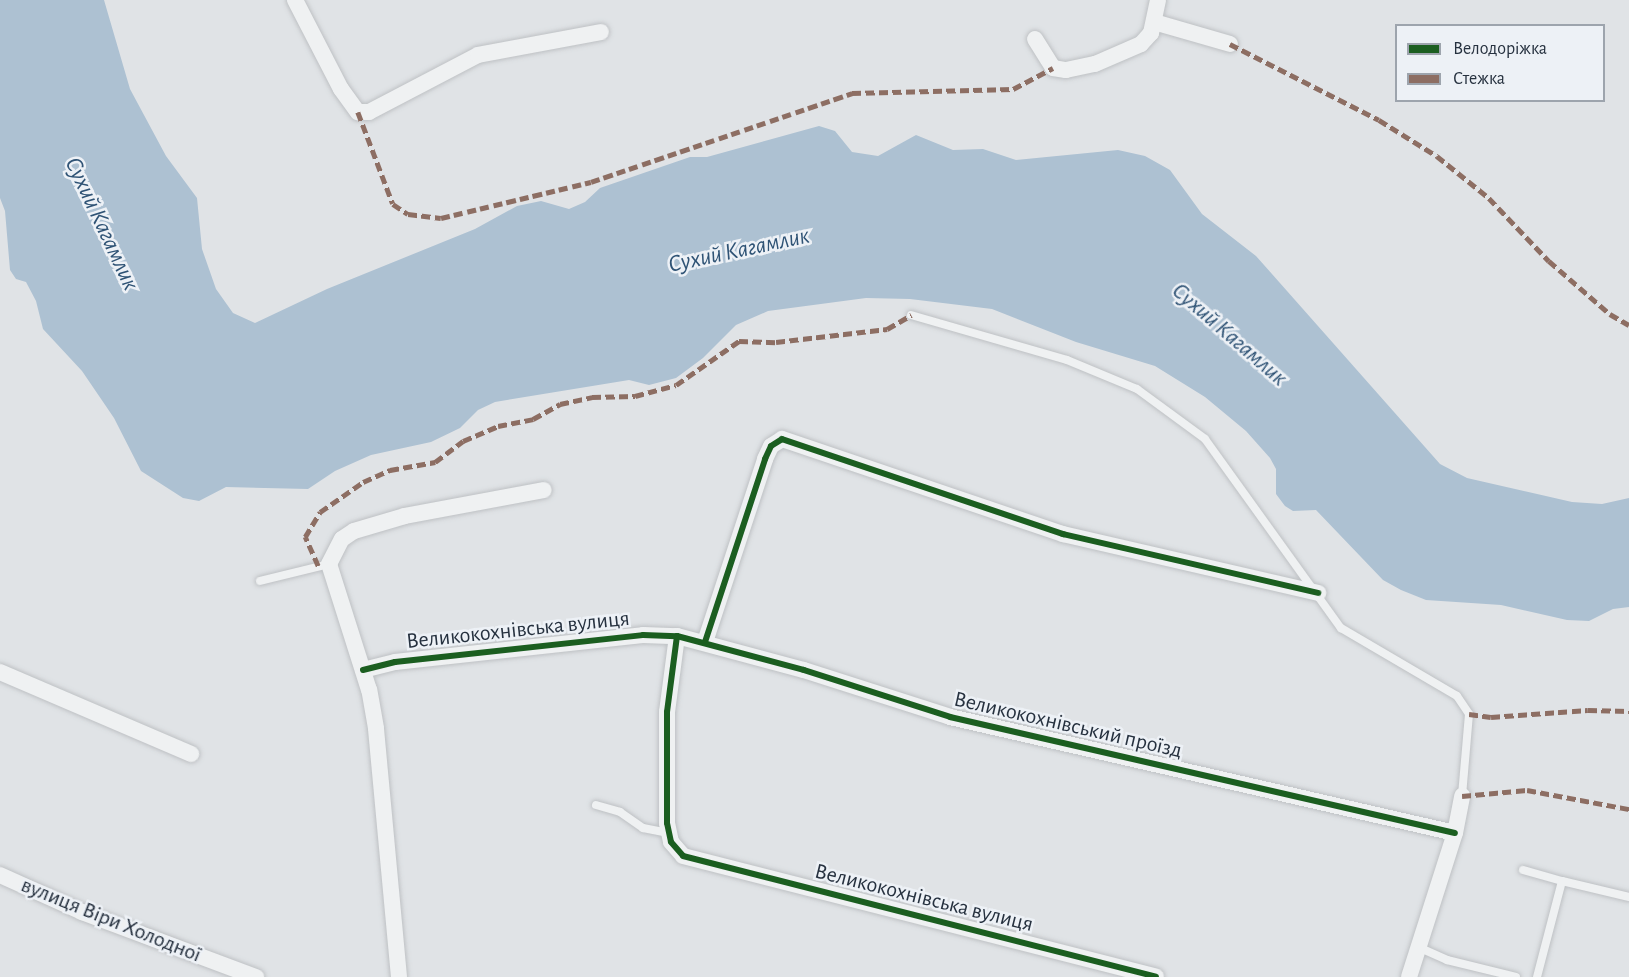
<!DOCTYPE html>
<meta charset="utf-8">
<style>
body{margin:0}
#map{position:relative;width:1629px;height:977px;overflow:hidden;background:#e0e3e6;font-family:"Alegreya Sans",sans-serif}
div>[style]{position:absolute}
.water>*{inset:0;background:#adc1d2}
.roads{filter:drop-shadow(0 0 2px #bec1c4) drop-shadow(0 0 2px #bec1c4)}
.service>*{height:8px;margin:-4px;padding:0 4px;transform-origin:4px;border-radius:4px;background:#eff1f2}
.minor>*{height:16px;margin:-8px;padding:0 8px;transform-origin:8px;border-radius:8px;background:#eff1f2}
.quiet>*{height:4.5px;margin-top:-2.25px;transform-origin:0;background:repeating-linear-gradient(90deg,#8d6e63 0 9px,transparent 0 13.5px)}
.cycleway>*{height:6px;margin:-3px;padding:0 3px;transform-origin:3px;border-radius:3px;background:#1b5e20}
span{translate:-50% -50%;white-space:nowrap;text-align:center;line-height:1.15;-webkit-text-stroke:5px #edf1f6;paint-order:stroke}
.street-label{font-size:22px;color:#26313f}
.water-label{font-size:24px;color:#2f5375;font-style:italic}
.legend{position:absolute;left:1395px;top:24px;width:210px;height:78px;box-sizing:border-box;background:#edf1f6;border:2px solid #9da4ad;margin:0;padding:8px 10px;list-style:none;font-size:18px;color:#26313f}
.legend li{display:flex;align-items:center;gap:12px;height:30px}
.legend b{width:30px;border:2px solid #9da4ad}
</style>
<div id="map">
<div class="water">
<i style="clip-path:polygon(0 0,104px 0,130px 89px,166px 156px,197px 198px,202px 249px,216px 289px,233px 313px,255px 323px,327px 289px,475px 229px,517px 206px,541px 201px,569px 209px,585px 202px,600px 188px,690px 157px,707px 157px,819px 126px,835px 131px,852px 152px,878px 156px,916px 135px,953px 150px,983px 149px,1016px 160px,1118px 150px,1145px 156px,1170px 170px,1202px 214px,1256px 256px,1440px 464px,1467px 478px,1572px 502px,1602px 504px,1629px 498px,1629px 607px,1613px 609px,1589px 621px,1567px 620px,1501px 605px,1426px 600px,1401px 590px,1383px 580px,1316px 510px,1293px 511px,1285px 506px,1276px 494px,1276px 469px,1270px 458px,1246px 431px,1205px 397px,1155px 366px,1076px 342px,992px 309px,910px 299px,866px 298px,768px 311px,736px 325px,703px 358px,676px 378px,649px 385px,629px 380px,495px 402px,478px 410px,460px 428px,431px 442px,371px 455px,335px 471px,308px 489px,226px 487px,199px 501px,183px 498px,141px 471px,114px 418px,82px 371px,43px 329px,36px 301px,26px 282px,16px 279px,10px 270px,5px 211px,0 198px)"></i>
</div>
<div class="roads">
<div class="service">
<i style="left:911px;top:315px;width:162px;rotate:16.1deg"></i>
<i style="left:1067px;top:360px;width:76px;rotate:22.5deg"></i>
<i style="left:1137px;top:389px;width:84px;rotate:36.3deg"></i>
<i style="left:1205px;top:439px;width:233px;rotate:54.3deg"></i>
<i style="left:1341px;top:628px;width:134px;rotate:30.4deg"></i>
<i style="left:1457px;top:696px;width:22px;rotate:56deg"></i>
<i style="left:1469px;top:714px;width:82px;rotate:94.9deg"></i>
<i style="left:260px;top:581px;width:71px;rotate:-13.8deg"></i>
<i style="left:596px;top:805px;width:25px;rotate:16deg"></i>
<i style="left:620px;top:812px;width:28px;rotate:35deg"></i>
<i style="left:643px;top:828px;width:26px;rotate:11deg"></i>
<i style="left:1523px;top:870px;width:41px;rotate:15.8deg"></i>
<i style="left:1418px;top:947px;width:32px;rotate:24deg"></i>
<i style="left:1447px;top:960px;width:71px;rotate:13.8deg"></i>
<i style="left:1537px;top:977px;width:99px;rotate:-75.4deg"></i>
<i style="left:1562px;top:881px;width:69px;rotate:13.4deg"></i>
</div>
<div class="minor">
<i style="left:295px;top:0;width:100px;rotate:62.7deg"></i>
<i style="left:341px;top:89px;width:29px;rotate:54deg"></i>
<i style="left:358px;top:112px;width:11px"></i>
<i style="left:369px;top:112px;width:123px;rotate:-27.6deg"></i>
<i style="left:478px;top:55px;width:125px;rotate:-10.6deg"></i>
<i style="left:1154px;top:22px;width:79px;rotate:16.1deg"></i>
<i style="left:1035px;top:39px;width:34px;rotate:58deg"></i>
<i style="left:1053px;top:68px;width:13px;rotate:9deg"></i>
<i style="left:1066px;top:70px;width:30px;rotate:-12deg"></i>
<i style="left:1095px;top:64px;width:50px;rotate:-23.5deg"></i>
<i style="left:1141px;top:44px;width:15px;rotate:-48deg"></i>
<i style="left:1151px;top:33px;width:34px;rotate:-78deg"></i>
<i style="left:677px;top:636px;width:77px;rotate:97.5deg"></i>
<i style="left:667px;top:712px;width:111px;rotate:90deg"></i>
<i style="left:667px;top:823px;width:19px;rotate:78deg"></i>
<i style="left:671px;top:842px;width:18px;rotate:49deg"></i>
<i style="left:683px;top:856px;width:488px;rotate:14.3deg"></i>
<i style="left:705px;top:642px;width:193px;rotate:-71.8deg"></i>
<i style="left:765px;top:459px;width:14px;rotate:-65deg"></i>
<i style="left:771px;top:446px;width:13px;rotate:-32deg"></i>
<i style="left:782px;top:439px;width:297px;rotate:18.7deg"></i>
<i style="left:1063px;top:534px;width:262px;rotate:13deg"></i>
<i style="left:363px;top:670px;width:33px;rotate:-14deg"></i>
<i style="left:395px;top:662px;width:249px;rotate:-6.2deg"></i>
<i style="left:643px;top:635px;width:34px;rotate:2deg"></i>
<i style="left:677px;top:636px;width:131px;rotate:15deg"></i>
<i style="left:804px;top:670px;width:153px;rotate:17.8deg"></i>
<i style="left:950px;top:717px;width:518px;rotate:12.94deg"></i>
<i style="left:0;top:672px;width:208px;rotate:23.2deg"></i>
<i style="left:0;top:875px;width:90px;rotate:24.3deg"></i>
<i style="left:82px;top:912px;width:186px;rotate:20.5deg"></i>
<i style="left:399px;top:977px;width:250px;rotate:-95.3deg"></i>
<i style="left:376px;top:728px;width:39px;rotate:-100deg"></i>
<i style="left:369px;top:690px;width:132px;rotate:-107.6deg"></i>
<i style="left:329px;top:564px;width:28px;rotate:-63deg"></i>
<i style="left:342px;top:539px;width:14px;rotate:-34deg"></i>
<i style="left:354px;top:531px;width:53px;rotate:-16.4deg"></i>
<i style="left:405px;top:516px;width:141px;rotate:-10.6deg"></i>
<i style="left:1409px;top:977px;width:151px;rotate:-72.3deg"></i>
<i style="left:1455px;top:833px;width:38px;rotate:-79deg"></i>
</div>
</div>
<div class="quiet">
<i style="left:1230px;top:44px;width:167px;rotate:27deg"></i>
<i style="left:1379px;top:120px;width:68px;rotate:31.8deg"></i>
<i style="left:1437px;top:156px;width:67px;rotate:38.9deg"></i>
<i style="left:1489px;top:198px;width:87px;rotate:46.4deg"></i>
<i style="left:1549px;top:261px;width:81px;rotate:41deg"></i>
<i style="left:1610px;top:314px;width:22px;rotate:30deg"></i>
<i style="left:358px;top:112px;width:98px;rotate:69.2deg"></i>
<i style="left:393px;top:204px;width:18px;rotate:34deg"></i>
<i style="left:408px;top:214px;width:33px;rotate:7deg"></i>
<i style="left:441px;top:218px;width:154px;rotate:-13.5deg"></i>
<i style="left:591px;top:182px;width:276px;rotate:-18.8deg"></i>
<i style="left:852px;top:93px;width:161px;rotate:-1.4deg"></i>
<i style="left:1013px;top:89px;width:45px;rotate:-27.7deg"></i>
<i style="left:318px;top:566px;width:32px;rotate:-114deg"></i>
<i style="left:305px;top:537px;width:29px;rotate:-59deg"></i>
<i style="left:320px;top:512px;width:52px;rotate:-34.9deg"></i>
<i style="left:363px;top:482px;width:30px;rotate:-24deg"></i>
<i style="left:390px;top:470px;width:46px;rotate:-10.1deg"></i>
<i style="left:435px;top:462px;width:35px;rotate:-37deg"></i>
<i style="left:463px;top:441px;width:38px;rotate:-23deg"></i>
<i style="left:498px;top:426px;width:36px;rotate:-11deg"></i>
<i style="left:533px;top:419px;width:31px;rotate:-29deg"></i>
<i style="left:560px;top:404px;width:33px;rotate:-12deg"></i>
<i style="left:592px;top:397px;width:43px;rotate:-1.3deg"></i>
<i style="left:635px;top:396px;width:42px;rotate:-15deg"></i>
<i style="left:676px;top:385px;width:77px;rotate:-34.9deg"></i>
<i style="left:739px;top:341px;width:37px;rotate:2deg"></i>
<i style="left:776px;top:342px;width:112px;rotate:-6.7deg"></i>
<i style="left:887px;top:329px;width:28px;rotate:-30deg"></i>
<i style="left:1469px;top:714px;width:22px;rotate:8deg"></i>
<i style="left:1491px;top:717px;width:97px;rotate:-4.1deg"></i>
<i style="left:1588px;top:710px;width:41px;rotate:1.4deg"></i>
<i style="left:1462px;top:796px;width:65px;rotate:-5.3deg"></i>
<i style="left:1527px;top:790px;width:104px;rotate:10.6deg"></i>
</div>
<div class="cycleway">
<i style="left:677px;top:636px;width:77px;rotate:97.5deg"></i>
<i style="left:667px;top:712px;width:111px;rotate:90deg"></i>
<i style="left:667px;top:823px;width:19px;rotate:78deg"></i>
<i style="left:671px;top:842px;width:18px;rotate:49deg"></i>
<i style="left:683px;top:856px;width:488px;rotate:14.3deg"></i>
<i style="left:705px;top:642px;width:193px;rotate:-71.8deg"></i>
<i style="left:765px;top:459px;width:14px;rotate:-65deg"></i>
<i style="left:771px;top:446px;width:13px;rotate:-32deg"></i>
<i style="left:782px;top:439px;width:297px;rotate:18.7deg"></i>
<i style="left:1063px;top:534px;width:262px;rotate:13deg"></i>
<i style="left:363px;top:670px;width:33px;rotate:-14deg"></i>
<i style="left:395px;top:662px;width:249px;rotate:-6.2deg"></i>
<i style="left:643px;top:635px;width:34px;rotate:2deg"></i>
<i style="left:677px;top:636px;width:131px;rotate:15deg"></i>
<i style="left:804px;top:670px;width:153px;rotate:17.8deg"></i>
<i style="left:950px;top:717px;width:518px;rotate:12.94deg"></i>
</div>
<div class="street-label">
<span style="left:518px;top:630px;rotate:-6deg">Великокохнівська вулиця</span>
<span style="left:1068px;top:725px;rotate:13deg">Великокохнівський проїзд</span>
<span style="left:924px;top:898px;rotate:14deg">Великокохнівська вулиця</span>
<span style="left:111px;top:920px;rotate:22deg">вулиця Віри Холодної</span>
</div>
<div class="water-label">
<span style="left:101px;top:224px;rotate:65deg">Сухий Кагамлик</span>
<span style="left:739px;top:251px;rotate:-12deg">Сухий Кагамлик</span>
<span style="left:1229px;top:335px;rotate:41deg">Сухий Кагамлик</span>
</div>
<ul class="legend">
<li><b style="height:8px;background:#1b5e20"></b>Велодоріжка</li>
<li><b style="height:8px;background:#8d6e63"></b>Стежка</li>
</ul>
</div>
